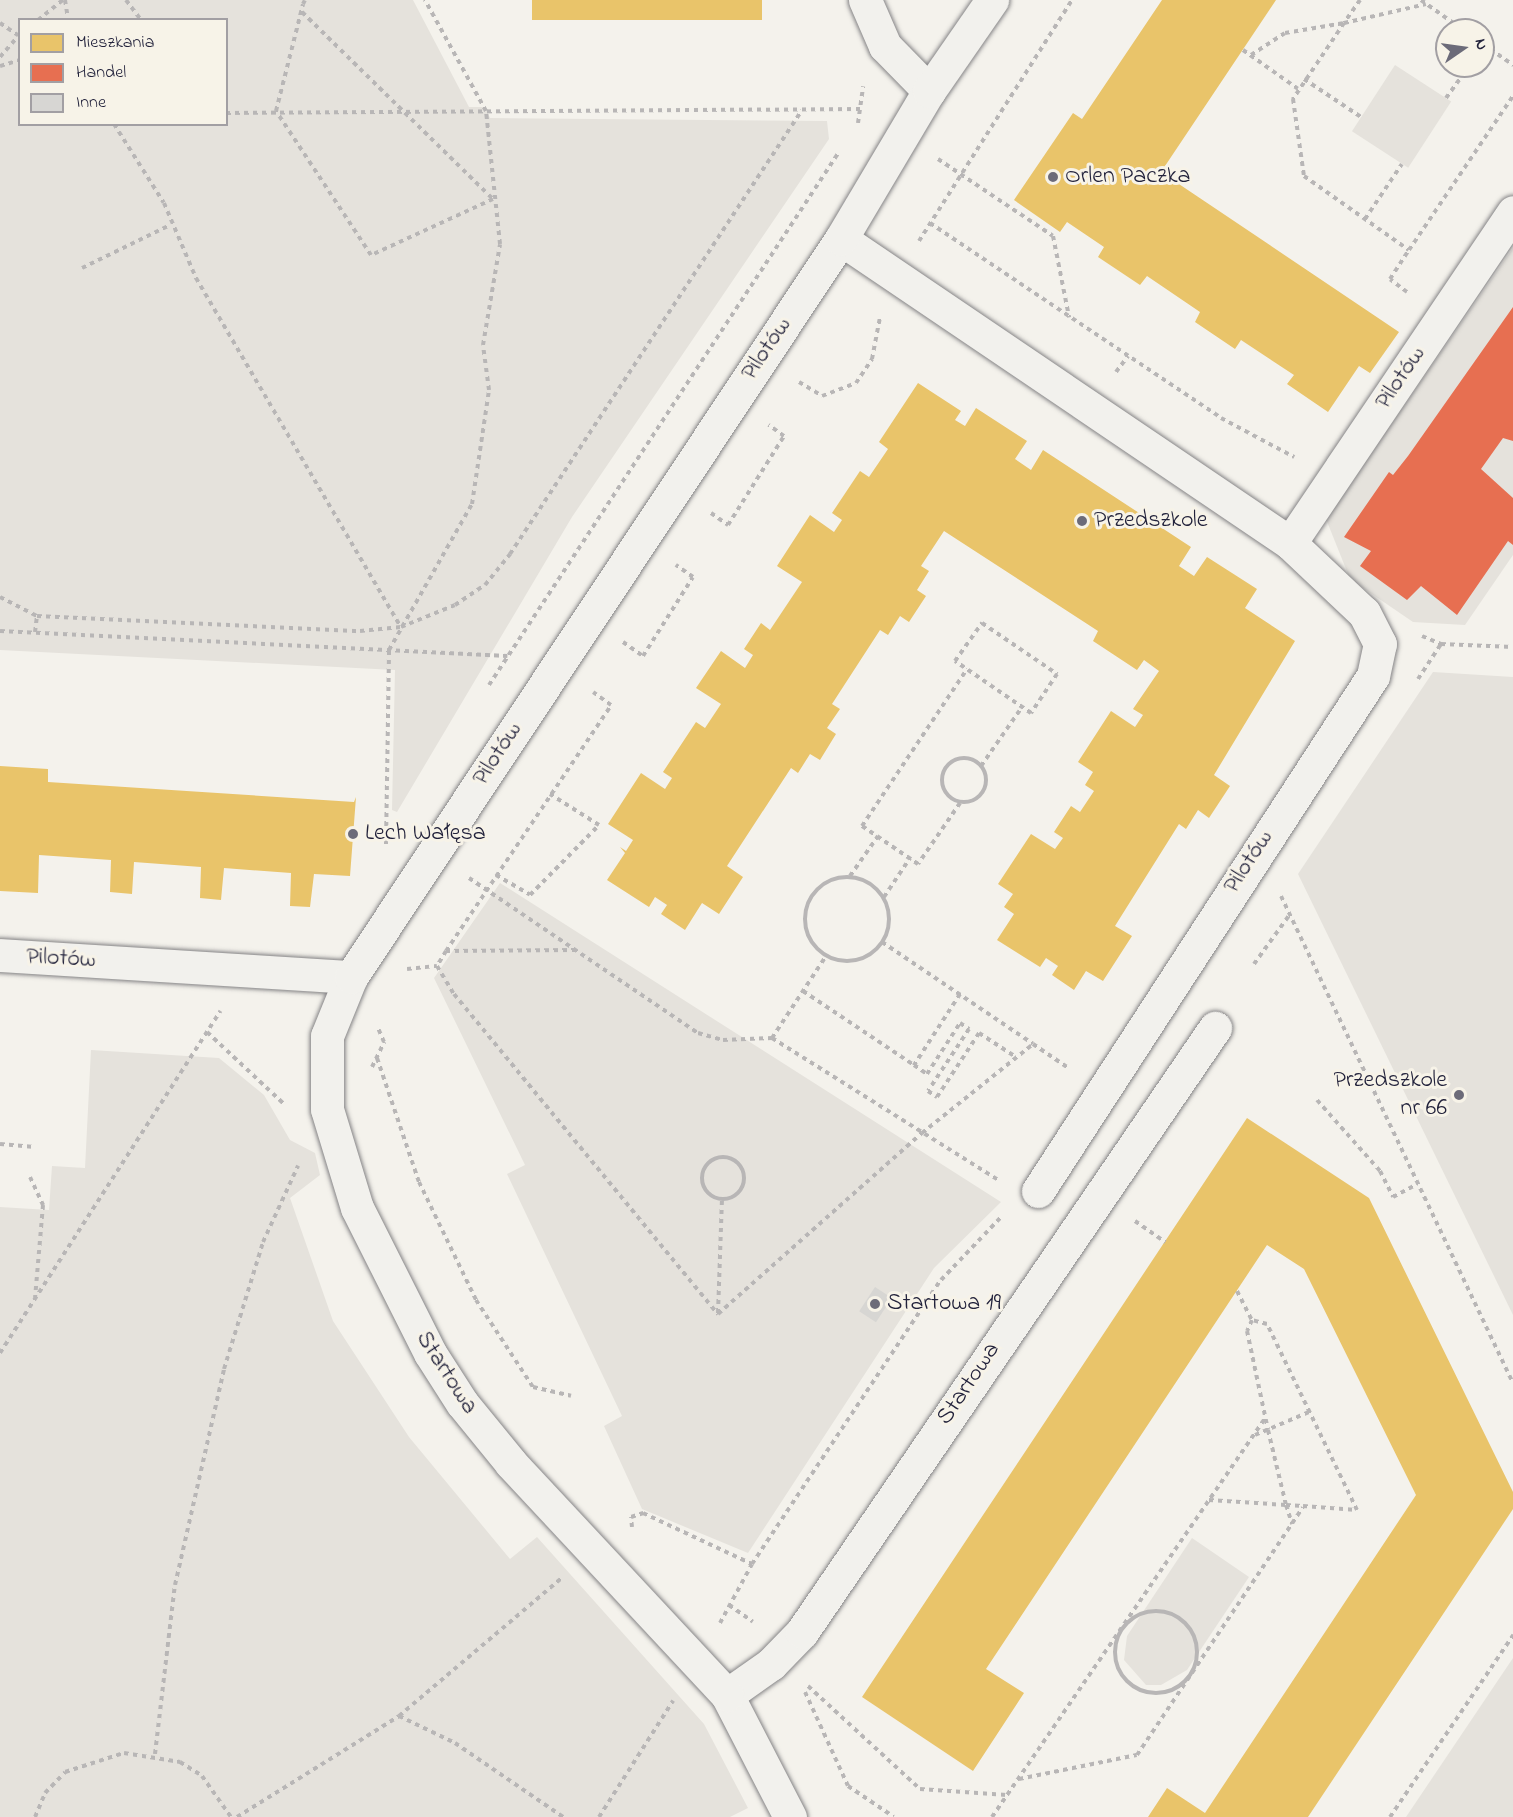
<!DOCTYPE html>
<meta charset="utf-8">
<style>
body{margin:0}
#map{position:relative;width:1513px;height:1817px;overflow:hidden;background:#f4f2ec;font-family:"Indie Flower",sans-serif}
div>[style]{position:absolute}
.built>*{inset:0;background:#e5e2dc;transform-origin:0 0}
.homes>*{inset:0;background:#e9c46a;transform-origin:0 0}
.shops>*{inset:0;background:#e76f51}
.building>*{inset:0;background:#d7d6d3;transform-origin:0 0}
.path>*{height:4px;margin-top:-2px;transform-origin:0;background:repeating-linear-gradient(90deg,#b8b6b6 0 4.5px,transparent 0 9px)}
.path>.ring{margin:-2px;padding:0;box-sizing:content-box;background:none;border:4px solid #b8b6b6;border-radius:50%}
.roads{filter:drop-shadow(0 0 2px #858486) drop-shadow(0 0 2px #858486)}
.minor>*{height:33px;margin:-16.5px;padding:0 16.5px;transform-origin:16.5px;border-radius:16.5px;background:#f2f1ed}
.dots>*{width:16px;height:16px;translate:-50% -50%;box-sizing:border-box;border:3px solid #f7f3e8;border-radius:50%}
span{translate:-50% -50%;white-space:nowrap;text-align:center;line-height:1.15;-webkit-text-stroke:6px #f7f3e8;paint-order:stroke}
.poi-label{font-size:24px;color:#22223b}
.left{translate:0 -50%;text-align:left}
.right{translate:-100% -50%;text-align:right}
.street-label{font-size:24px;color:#22223b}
.legend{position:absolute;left:18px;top:18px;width:210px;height:108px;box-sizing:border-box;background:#f7f3e8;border:2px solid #a29fa3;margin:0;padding:8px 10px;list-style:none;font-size:18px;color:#22223b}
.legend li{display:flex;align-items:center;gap:12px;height:30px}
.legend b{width:30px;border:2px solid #a29fa3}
.north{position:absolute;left:1435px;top:18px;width:60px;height:60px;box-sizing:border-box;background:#f7f3e8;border:2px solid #a29fa3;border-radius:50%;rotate:77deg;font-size:16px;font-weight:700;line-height:24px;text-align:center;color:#22223b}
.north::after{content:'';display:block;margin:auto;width:21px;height:27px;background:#6c6b79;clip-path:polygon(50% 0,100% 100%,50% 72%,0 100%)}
</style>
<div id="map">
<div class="built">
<i style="clip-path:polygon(evenodd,0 0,413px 0,469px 107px,485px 107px,490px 118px,827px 121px,829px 139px,572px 517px,397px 812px,392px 810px,395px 670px,0 650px,0 0,20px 20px,226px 20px,226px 124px,20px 124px,20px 20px)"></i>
<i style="left:1395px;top:65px;width:67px;height:79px;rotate:33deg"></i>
<i style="clip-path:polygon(1513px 248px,1513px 555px,1465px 625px,1413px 622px,1350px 579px,1326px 519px)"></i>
<i style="clip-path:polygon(1433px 672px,1513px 677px,1513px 1315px,1298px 874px)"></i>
<i style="clip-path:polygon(500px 883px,1001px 1202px,934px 1268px,748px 1553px,642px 1509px,604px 1426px,622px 1416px,507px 1174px,525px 1165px,434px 978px)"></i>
<i style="clip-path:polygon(91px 1050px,219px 1058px,264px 1095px,290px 1140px,315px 1153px,320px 1175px,290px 1198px,333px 1321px,409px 1437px,510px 1559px,537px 1537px,704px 1724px,748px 1808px,730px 1817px,0 1817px,0 1207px,49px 1210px,52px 1166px,85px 1168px)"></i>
<i style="clip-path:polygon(1192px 1538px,1249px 1577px,1187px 1670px,1161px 1685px,1146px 1685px,1124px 1660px,1127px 1636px)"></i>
<i style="clip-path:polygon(1513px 1658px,1513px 1817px,1406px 1817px)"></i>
</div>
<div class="homes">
<i style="left:532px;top:0;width:230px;height:20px"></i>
<i style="clip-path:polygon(1162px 0,1276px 0,1161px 172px,1399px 332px,1370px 373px,1359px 366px,1328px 412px,1287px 384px,1294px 375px,1241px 340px,1235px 349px,1195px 322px,1200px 312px,1147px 276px,1140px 285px,1098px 257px,1104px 247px,1067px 222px,1060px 232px,1014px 200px,1073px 113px,1082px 119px)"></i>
<i style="clip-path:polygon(918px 383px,961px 411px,955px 420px,965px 426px,976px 408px,1027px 441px,1015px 459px,1031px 470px,1043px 450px,1191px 547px,1179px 566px,1194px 576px,1207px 557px,1257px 589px,1245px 608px,1295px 641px,1214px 775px,1230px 786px,1209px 818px,1198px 810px,1186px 829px,1179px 824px,1115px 926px,1132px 936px,1103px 981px,1086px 971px,1074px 990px,1052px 975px,1058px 966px,1046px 958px,1040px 967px,997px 940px,1014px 914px,1004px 907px,1013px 894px,998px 884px,1031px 834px,1055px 849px,1063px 838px,1054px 832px,1071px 806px,1080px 812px,1094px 791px,1085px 785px,1093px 772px,1078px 762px,1111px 711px,1135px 727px,1143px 715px,1133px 709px,1159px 671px,1144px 660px,1137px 670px,1093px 641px,1098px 631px,944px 531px,921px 566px,929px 571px,917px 590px,926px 596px,909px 622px,900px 616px,888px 635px,880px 630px,832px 704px,840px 709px,827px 728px,836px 734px,820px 760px,810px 754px,798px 773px,791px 768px,727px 866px,743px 877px,719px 914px,702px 903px,685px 930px,661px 914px,667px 905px,655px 897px,649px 907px,607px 880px,625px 853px,620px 847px,626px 851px,633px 840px,608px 824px,641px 773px,665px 789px,672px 778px,663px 772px,696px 722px,705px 728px,721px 704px,696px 688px,721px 651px,745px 668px,753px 655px,744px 649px,761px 623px,770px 630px,802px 582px,777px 566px,810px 515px,834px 532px,842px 520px,832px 513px,860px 471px,869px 477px,888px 449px,879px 442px)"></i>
<i style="clip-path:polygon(0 766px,48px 769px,48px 782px,354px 802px,356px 797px,350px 876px,314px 874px,310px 907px,290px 906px,291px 873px,224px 868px,221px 900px,200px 898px,201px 867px,134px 862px,132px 894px,110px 892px,111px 860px,39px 855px,38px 893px,0 891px)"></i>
<i style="clip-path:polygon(1247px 1118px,1369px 1198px,1513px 1492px,1513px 1509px,1308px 1817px,1148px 1817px,1167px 1788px,1205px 1813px,1416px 1495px,1304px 1269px,1267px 1245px,986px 1669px,1024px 1693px,973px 1771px,862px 1697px)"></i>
</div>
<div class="shops">
<i style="clip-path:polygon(1513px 307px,1513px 441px,1503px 438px,1481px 469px,1513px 498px,1513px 545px,1508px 541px,1457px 615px,1421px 586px,1407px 600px,1360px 566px,1371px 551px,1344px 537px,1389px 472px,1393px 475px,1408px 456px)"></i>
</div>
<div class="building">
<i style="left:875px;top:1287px;width:20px;height:29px;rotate:33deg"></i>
</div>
<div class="path">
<i style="left:65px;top:0;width:20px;rotate:81deg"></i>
<i style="left:126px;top:0;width:25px;rotate:53deg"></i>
<i style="left:1360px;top:0;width:28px;rotate:125deg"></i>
<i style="left:1344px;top:23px;width:84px;rotate:-13deg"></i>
<i style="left:1421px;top:0;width:52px;rotate:35.5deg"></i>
<i style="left:302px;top:12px;width:267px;rotate:44.4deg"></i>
<i style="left:493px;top:199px;width:134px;rotate:155.3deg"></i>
<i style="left:371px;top:255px;width:173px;rotate:-123.4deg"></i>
<i style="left:276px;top:111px;width:110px;rotate:-75.8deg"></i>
<i style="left:303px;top:4px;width:4px;rotate:-63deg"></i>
<i style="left:38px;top:20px;width:32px;rotate:-39deg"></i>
<i style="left:0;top:23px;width:22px;rotate:34deg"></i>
<i style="left:1344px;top:23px;width:92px;rotate:123.9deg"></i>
<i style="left:1293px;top:99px;width:78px;rotate:81.9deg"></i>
<i style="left:1304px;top:176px;width:128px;rotate:35.2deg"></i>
<i style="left:1409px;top:250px;width:186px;rotate:-56deg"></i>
<i style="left:1483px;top:44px;width:37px;rotate:35deg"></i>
<i style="left:1243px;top:50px;width:67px;rotate:35.3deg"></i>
<i style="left:1251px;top:55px;width:40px;rotate:-32.9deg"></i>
<i style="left:1285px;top:33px;width:60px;rotate:-9.6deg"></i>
<i style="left:0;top:57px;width:30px;rotate:-49deg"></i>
<i style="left:0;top:66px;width:21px;rotate:-17deg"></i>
<i style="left:1304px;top:79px;width:69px;rotate:33.7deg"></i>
<i style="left:1446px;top:98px;width:39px;rotate:-54deg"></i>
<i style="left:226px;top:113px;width:635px;rotate:-0.36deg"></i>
<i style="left:858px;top:123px;width:37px;rotate:-82deg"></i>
<i style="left:114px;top:124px;width:93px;rotate:57.7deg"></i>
<i style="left:164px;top:203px;width:82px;rotate:66.9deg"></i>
<i style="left:196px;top:278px;width:403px;rotate:59.6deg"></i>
<i style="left:938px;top:159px;width:138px;rotate:33.8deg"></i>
<i style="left:1053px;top:236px;width:83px;rotate:78.8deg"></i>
<i style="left:1365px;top:219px;width:66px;rotate:-56.1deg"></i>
<i style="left:930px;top:223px;width:350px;rotate:33.8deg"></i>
<i style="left:1221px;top:418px;width:83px;rotate:28.1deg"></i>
<i style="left:919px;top:241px;width:285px;rotate:-57.6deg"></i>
<i style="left:82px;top:268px;width:98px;rotate:-26deg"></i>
<i style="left:1407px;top:292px;width:21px;rotate:-143deg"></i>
<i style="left:1390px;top:279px;width:35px;rotate:-57deg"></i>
<i style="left:1116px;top:372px;width:20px;rotate:-53deg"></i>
<i style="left:799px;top:382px;width:27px;rotate:31deg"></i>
<i style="left:822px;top:396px;width:36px;rotate:-21deg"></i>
<i style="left:856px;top:383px;width:29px;rotate:-56deg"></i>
<i style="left:872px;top:359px;width:43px;rotate:-79.2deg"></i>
<i style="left:711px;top:513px;width:21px;rotate:35deg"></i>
<i style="left:728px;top:525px;width:105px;rotate:-57.8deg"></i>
<i style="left:784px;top:436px;width:19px;rotate:-144deg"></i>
<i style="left:0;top:597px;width:42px;rotate:27.2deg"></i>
<i style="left:37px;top:616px;width:323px;rotate:2.7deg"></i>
<i style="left:360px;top:631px;width:41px;rotate:-5.6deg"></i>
<i style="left:401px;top:627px;width:58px;rotate:-22.2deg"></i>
<i style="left:455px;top:605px;width:36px;rotate:-34deg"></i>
<i style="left:485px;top:585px;width:40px;rotate:-51deg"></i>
<i style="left:510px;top:554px;width:531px;rotate:-56.67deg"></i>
<i style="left:982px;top:623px;width:91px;rotate:34.2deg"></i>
<i style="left:1057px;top:674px;width:47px;rotate:123.7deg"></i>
<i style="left:1031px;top:713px;width:92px;rotate:-145.6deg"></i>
<i style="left:955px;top:661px;width:47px;rotate:-54.6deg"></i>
<i style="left:0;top:631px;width:508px;rotate:2.82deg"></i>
<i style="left:35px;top:632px;width:16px;rotate:-83deg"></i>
<i style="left:1422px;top:636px;width:21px;rotate:23deg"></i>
<i style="left:1441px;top:644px;width:72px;rotate:2.4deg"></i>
<i style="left:623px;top:642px;width:24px;rotate:35deg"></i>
<i style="left:643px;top:656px;width:93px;rotate:-57.7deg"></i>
<i style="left:693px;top:577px;width:21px;rotate:-145deg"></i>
<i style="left:1418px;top:679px;width:42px;rotate:-56.7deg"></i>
<i style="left:489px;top:685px;width:638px;rotate:-56.71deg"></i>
<i class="ring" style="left:942px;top:758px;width:40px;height:40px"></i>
<i style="left:981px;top:766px;width:72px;rotate:-55.2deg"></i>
<i style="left:960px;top:803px;width:74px;rotate:124.5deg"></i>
<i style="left:918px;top:864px;width:68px;rotate:-145.8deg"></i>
<i style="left:862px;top:826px;width:189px;rotate:-56.2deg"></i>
<i style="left:386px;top:844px;width:194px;rotate:-89.1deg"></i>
<i style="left:389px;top:650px;width:168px;rotate:-60.4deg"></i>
<i style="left:472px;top:504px;width:115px;rotate:-81.5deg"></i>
<i style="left:489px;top:390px;width:45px;rotate:-97.6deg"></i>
<i style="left:483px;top:345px;width:102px;rotate:-80.4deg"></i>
<i style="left:500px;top:244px;width:134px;rotate:-96deg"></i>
<i style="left:486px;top:111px;width:127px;rotate:-118.8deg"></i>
<i style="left:496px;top:875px;width:39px;rotate:30deg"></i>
<i style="left:530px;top:895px;width:98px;rotate:-45.4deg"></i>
<i style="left:599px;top:825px;width:58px;rotate:-147.7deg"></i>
<i style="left:850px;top:876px;width:49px;rotate:-55deg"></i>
<i class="ring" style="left:805px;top:877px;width:80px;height:80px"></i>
<i style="left:469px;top:878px;width:277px;rotate:34.1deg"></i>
<i style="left:698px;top:1033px;width:26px;rotate:16deg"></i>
<i style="left:723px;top:1040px;width:49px;rotate:-2.3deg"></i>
<i style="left:772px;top:1038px;width:266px;rotate:32.1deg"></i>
<i style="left:1281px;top:896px;width:539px;rotate:64.53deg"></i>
<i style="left:884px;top:897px;width:47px;rotate:-56.3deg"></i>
<i style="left:882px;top:942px;width:182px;rotate:34deg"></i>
<i style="left:576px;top:950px;width:130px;rotate:179.6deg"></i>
<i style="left:446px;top:951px;width:17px;rotate:121deg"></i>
<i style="left:437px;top:966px;width:33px;rotate:59deg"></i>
<i style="left:454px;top:994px;width:415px;rotate:50.5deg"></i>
<i style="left:718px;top:1314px;width:273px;rotate:-41.6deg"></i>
<i style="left:922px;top:1133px;width:142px;rotate:-38.7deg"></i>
<i style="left:1033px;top:1044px;width:41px;rotate:34.1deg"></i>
<i style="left:446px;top:951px;width:296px;rotate:-56.1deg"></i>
<i style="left:611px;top:705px;width:22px;rotate:-144deg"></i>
<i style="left:1254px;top:964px;width:62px;rotate:-54.2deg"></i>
<i style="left:407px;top:969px;width:30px;rotate:-6deg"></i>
<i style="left:803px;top:991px;width:133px;rotate:33.7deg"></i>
<i style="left:960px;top:994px;width:85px;rotate:122.9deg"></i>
<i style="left:914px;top:1065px;width:16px;rotate:35deg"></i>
<i style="left:927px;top:1074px;width:61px;rotate:-57.1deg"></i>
<i style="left:960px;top:1023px;width:11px;rotate:34deg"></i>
<i style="left:969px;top:1029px;width:74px;rotate:123.5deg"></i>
<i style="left:928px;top:1091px;width:11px;rotate:34deg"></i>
<i style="left:937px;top:1097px;width:77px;rotate:-56.7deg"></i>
<i style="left:979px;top:1033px;width:44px;rotate:33deg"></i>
<i style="left:207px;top:1032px;width:104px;rotate:43.1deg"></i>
<i style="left:772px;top:1038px;width:98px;rotate:-56.6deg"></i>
<i style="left:377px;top:1058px;width:131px;rotate:71.3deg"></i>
<i style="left:419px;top:1182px;width:131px;rotate:64.2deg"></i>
<i style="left:476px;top:1300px;width:104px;rotate:56.8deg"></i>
<i style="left:533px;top:1387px;width:39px;rotate:13deg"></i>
<i style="left:372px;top:1067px;width:28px;rotate:-64deg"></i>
<i style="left:384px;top:1042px;width:15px;rotate:-113deg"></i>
<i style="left:1317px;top:1100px;width:95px;rotate:48.4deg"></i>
<i style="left:1380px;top:1171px;width:29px;rotate:63deg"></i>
<i style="left:1393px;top:1197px;width:27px;rotate:-28deg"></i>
<i style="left:0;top:1144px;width:32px;rotate:5deg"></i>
<i class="ring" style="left:702px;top:1157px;width:38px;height:38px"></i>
<i style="left:30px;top:1177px;width:31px;rotate:65deg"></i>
<i style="left:43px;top:1205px;width:93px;rotate:94.9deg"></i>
<i style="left:1135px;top:1221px;width:37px;rotate:35deg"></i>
<i style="left:1237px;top:1291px;width:33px;rotate:63deg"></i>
<i style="left:718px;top:1313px;width:113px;rotate:-88deg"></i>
<i style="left:0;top:1353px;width:407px;rotate:-57.2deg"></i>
<i style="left:1255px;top:1435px;width:59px;rotate:-23.1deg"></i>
<i style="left:1209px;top:1500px;width:77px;rotate:3.7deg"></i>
<i style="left:1286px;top:1505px;width:17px;rotate:3deg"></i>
<i style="left:1303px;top:1506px;width:54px;rotate:4.2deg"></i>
<i style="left:1357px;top:1510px;width:207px;rotate:-115.8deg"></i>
<i style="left:1267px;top:1324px;width:16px;rotate:-165deg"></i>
<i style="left:1252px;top:1320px;width:12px;rotate:114deg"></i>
<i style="left:1247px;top:1331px;width:101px;rotate:78deg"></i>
<i style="left:1268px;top:1430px;width:77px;rotate:76.5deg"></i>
<i style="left:1286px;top:1505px;width:20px;rotate:72deg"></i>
<i style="left:632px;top:1527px;width:10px;rotate:-96deg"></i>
<i style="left:631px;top:1517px;width:13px;rotate:-18deg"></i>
<i style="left:643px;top:1513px;width:120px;rotate:25.1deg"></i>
<i style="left:729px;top:1605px;width:29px;rotate:35deg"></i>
<i class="ring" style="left:1115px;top:1611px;width:78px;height:78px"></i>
<i style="left:720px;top:1623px;width:67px;rotate:-61.5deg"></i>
<i style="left:752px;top:1564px;width:341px;rotate:-56.4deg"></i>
<i style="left:941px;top:1280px;width:88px;rotate:-46.4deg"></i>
<i style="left:808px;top:1686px;width:152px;rotate:42.6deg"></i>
<i style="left:920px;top:1789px;width:87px;rotate:3.9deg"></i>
<i style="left:805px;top:1692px;width:103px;rotate:65.4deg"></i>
<i style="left:848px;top:1786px;width:55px;rotate:34deg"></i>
<i style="left:399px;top:1716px;width:62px;rotate:25.7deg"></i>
<i style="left:455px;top:1743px;width:131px;rotate:34.4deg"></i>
<i style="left:155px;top:1754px;width:170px;rotate:-83.3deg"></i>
<i style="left:175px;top:1585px;width:221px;rotate:-77.2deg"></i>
<i style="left:224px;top:1369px;width:133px;rotate:-72.9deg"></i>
<i style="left:263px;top:1242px;width:84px;rotate:-65.3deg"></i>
<i style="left:1019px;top:1779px;width:120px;rotate:-11.5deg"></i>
<i style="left:1137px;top:1755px;width:298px;rotate:-56.2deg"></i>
<i style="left:35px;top:1817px;width:26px;rotate:-67deg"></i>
<i style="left:45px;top:1793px;width:29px;rotate:-46deg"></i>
<i style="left:65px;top:1772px;width:62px;rotate:-17.9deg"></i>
<i style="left:124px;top:1753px;width:57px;rotate:9.1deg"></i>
<i style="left:180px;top:1762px;width:26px;rotate:32deg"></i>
<i style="left:202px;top:1776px;width:50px;rotate:54.7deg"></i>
<i style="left:237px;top:1817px;width:191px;rotate:-31.9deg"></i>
<i style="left:399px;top:1716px;width:214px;rotate:-40.3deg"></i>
<i style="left:599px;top:1817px;width:138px;rotate:-57.5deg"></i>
<i style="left:992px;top:1817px;width:485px;rotate:-55.6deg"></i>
<i style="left:1390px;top:1817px;width:220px;rotate:-55.9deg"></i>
</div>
<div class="roads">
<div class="minor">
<i style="left:865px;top:0;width:50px;rotate:66.5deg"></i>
<i style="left:885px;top:46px;width:63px;rotate:45.6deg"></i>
<i style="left:841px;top:239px;width:542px;rotate:34.1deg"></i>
<i style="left:1290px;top:543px;width:399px;rotate:-56deg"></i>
<i style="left:0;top:955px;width:352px;rotate:3.6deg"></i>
<i style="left:1038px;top:1191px;width:614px;rotate:-56.96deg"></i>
<i style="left:1373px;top:676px;width:33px;rotate:-78deg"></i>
<i style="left:1380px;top:644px;width:35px;rotate:-117deg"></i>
<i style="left:1364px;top:613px;width:102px;rotate:-136.6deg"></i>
<i style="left:727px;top:1695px;width:54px;rotate:-35.2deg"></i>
<i style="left:771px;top:1664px;width:45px;rotate:-45.9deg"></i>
<i style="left:802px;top:1632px;width:732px;rotate:-55.64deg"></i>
<i style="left:790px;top:1817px;width:137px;rotate:-117.3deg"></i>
<i style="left:727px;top:1695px;width:317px;rotate:-133deg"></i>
<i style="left:511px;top:1463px;width:77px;rotate:-129.2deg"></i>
<i style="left:462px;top:1403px;width:59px;rotate:-122.6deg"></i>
<i style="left:430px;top:1353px;width:162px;rotate:-116.7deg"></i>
<i style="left:357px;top:1208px;width:103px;rotate:-106.9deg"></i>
<i style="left:327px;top:1109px;width:73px;rotate:-90deg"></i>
<i style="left:327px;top:1036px;width:64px;rotate:-67.9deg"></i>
<i style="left:351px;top:977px;width:886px;rotate:-56.42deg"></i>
<i style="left:841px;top:239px;width:172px;rotate:-59.3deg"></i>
<i style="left:929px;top:91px;width:111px;rotate:-55.3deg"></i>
</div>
</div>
<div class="dots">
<i style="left:1053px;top:177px;background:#6c6b79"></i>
<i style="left:1082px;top:521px;background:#6c6b79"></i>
<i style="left:353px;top:834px;background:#6c6b79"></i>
<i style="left:1459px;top:1095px;background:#6c6b79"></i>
<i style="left:875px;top:1304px;background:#6c6b79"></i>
</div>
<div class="poi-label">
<span class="left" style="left:1065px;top:177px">Orlen Paczka</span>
<span class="left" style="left:1094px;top:521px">Przedszkole</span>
<span class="left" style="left:365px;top:834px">Lech Wałęsa</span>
<span class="right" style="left:1447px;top:1095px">Przedszkole<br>nr 66</span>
<span class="left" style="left:887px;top:1304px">Startowa 19</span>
</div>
<div class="street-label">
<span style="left:767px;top:349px;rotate:-56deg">Pilotów</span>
<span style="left:1401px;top:378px;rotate:-56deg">Pilotów</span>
<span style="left:498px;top:754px;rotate:-57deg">Pilotów</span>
<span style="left:1249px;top:862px;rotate:-57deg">Pilotów</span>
<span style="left:61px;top:959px;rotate:3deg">Pilotów</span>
<span style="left:446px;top:1373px;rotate:57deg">Startowa</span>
<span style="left:969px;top:1384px;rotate:-56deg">Startowa</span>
</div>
<ul class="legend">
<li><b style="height:16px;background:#e9c46a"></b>Mieszkania</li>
<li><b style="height:16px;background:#e76f51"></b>Handel</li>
<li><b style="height:16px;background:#d7d6d3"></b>Inne</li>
</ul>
<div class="north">N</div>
</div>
